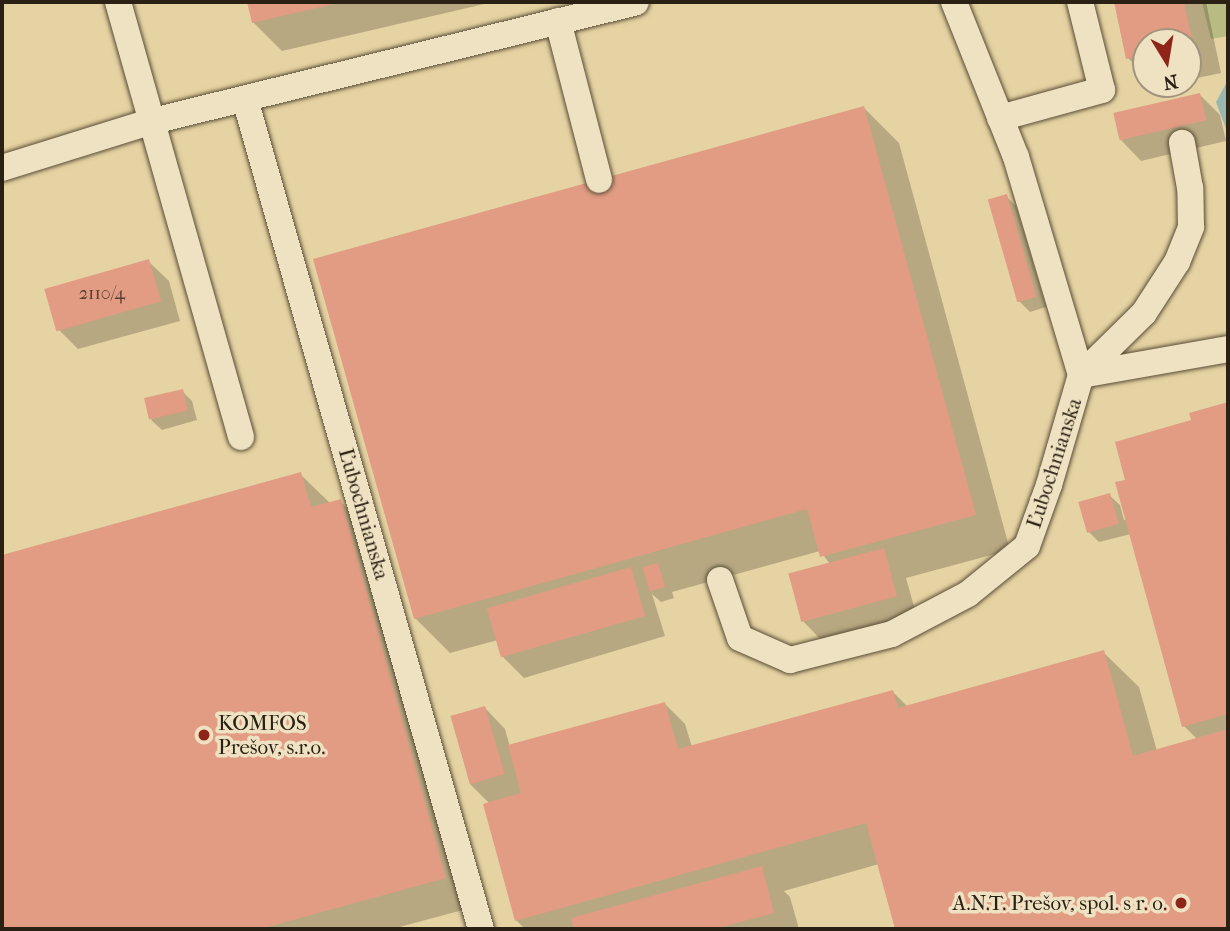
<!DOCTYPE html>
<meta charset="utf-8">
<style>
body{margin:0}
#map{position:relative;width:1230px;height:931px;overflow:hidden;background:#e6d3a3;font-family:"IM FELL French Canon",serif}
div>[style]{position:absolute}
.green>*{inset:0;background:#b9bb82}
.water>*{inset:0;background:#99b6b0}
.shadow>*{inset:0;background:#0003}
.building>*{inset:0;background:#e19c83;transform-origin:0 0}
.roads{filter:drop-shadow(0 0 2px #594d37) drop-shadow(0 0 2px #594d37)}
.lane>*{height:26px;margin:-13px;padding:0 13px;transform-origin:13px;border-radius:13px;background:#efe2c3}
.dots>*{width:19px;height:19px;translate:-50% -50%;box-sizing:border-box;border:4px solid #efe2c3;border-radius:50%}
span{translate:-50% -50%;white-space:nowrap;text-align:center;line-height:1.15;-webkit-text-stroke:7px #efe2c3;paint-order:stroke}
.number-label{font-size:18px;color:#583f2f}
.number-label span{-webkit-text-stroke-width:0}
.street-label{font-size:21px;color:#2a2013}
.poi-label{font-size:21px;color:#2a2013}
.left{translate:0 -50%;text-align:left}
.right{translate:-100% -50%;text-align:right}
.frame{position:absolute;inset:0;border:4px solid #2a2013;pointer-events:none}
.north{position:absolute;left:1132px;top:28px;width:70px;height:70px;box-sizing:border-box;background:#efe2c3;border:2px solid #a0947d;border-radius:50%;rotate:169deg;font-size:19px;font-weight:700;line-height:28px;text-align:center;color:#2a2013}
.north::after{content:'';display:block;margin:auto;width:24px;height:32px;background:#8f2418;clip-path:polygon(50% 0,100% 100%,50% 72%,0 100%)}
</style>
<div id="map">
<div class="green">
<i style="clip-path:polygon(1202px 2px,1228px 2px,1228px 36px,1211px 39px)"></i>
</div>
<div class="water">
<i style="clip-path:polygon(1228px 80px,1228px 134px,1216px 102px)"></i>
</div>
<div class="shadow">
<i style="clip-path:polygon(249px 2px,493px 2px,282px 51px,253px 22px)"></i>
<i style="clip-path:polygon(1115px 2px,1206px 2px,1221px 73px,1188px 80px,1188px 42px,1146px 42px,1146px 76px,1128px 58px)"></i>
<i style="clip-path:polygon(1154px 84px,1171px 84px,1157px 87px)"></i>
<i style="clip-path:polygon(1200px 95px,1220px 115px,1226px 141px,1141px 161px,1121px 140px)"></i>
<i style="clip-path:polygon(864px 108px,899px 143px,1010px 550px,906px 578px,917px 617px,823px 642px,803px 621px,830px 564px,820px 551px,672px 592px,674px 598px,661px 602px,652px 594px,665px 636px,524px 678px,503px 657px,498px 640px,450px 653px,415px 618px)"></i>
<i style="clip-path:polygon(1006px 196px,1016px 206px,1046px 307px,1030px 312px,1019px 301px)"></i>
<i style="clip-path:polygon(148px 261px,169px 281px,180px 321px,78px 349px,58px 329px)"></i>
<i style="clip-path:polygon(182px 391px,192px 401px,197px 420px,162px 430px,151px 420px)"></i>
<i style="clip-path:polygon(1228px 404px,1228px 929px,897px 929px,879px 864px,784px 891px,790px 897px,799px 929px,525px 929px,516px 920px,490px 804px,470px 784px,452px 718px,485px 708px,505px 729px,510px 747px,665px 704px,685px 724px,692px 747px,893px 692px,908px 707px,1103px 652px,1139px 687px,1157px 751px,1197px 739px,1184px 726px,1131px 534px,1099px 542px,1089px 532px,1109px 495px,1120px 505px,1124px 520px,1127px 519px,1127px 481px,1193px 422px,1191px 414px)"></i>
<i style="clip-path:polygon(300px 474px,330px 503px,340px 501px,369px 530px,474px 907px,392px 929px,2px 929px,2px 556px)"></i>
</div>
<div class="building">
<i style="clip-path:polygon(247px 2px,338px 2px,338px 3px,252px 23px)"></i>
<i style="clip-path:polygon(1114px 2px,1184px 2px,1193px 44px,1146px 42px,1146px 55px,1126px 59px)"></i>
<i style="left:1200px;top:93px;width:28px;height:89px;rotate:77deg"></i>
<i style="clip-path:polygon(864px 106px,976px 515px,820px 557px,807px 509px,414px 619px,313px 259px)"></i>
<i style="left:1007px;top:194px;width:107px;height:20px;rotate:74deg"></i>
<i style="left:149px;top:259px;width:44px;height:109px;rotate:74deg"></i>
<i style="left:183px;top:389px;width:22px;height:40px;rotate:77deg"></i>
<i style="clip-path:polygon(1228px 402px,1228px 539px,1225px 540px,1228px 552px,1228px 714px,1182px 727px,1115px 482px,1125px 480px,1115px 442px,1191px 420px,1189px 413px)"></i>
<i style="clip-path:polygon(301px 472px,311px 507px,341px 499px,446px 878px,260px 929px,2px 929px,2px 555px)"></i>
<i style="left:1110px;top:493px;width:32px;height:33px;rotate:74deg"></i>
<i style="left:884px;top:548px;width:50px;height:99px;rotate:75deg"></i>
<i style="left:658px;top:563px;width:25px;height:16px;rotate:74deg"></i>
<i style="left:631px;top:567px;width:51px;height:150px;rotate:74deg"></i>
<i style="clip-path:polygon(1104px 650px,1133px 756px,1228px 729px,1228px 929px,895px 929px,866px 823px,515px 921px,483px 804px,521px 793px,508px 745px,665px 702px,678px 749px,893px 690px,898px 708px)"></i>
<i style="left:485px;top:706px;width:71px;height:36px;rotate:74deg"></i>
<i style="clip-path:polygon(762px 866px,774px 913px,714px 929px,574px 929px,571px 918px)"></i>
</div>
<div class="roads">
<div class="lane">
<i style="left:118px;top:2px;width:452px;rotate:74.2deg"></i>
<i style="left:954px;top:2px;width:167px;rotate:68.2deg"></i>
<i style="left:1016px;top:157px;width:227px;rotate:73.4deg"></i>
<i style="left:1081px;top:375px;width:149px;rotate:-10deg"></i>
<i style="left:558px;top:21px;width:164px;rotate:75.5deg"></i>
<i style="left:245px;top:99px;width:863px;rotate:74.13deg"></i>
<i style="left:1000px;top:118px;width:106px;rotate:-15.4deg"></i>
<i style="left:1102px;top:90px;width:91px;rotate:-104deg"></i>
<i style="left:2px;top:168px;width:158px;rotate:-17.3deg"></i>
<i style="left:153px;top:121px;width:497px;rotate:-13.8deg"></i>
<i style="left:720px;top:580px;width:61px;rotate:71deg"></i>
<i style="left:740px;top:638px;width:55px;rotate:23.7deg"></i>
<i style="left:790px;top:660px;width:105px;rotate:-14.3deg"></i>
<i style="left:892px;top:634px;width:86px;rotate:-27.8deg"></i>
<i style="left:968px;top:594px;width:76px;rotate:-39.1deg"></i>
<i style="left:1027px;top:546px;width:65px;rotate:-70.2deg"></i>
<i style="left:1049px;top:485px;width:115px;rotate:-73.8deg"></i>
<i style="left:1081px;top:375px;width:88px;rotate:-44.5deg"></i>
<i style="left:1144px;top:313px;width:61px;rotate:-57.1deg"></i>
<i style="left:1177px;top:262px;width:38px;rotate:-68deg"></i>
<i style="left:1191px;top:227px;width:39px;rotate:-91deg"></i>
<i style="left:1190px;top:188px;width:46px;rotate:-100.1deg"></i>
</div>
</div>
<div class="dots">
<i style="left:204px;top:735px;background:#8f2418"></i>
<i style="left:1181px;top:903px;background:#8f2418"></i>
</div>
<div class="number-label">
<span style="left:102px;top:294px">2110/4</span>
</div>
<div class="street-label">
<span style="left:1054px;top:463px;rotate:-72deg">Ľubochnianska</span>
<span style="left:364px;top:514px;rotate:74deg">Ľubochnianska</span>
</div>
<div class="poi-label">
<span class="left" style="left:218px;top:735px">KOMFOS<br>Prešov, s.r.o.</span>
<span class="right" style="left:1167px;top:903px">A.N.T. Prešov, spol. s r. o.</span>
</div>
<div class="frame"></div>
<div class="north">N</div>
</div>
